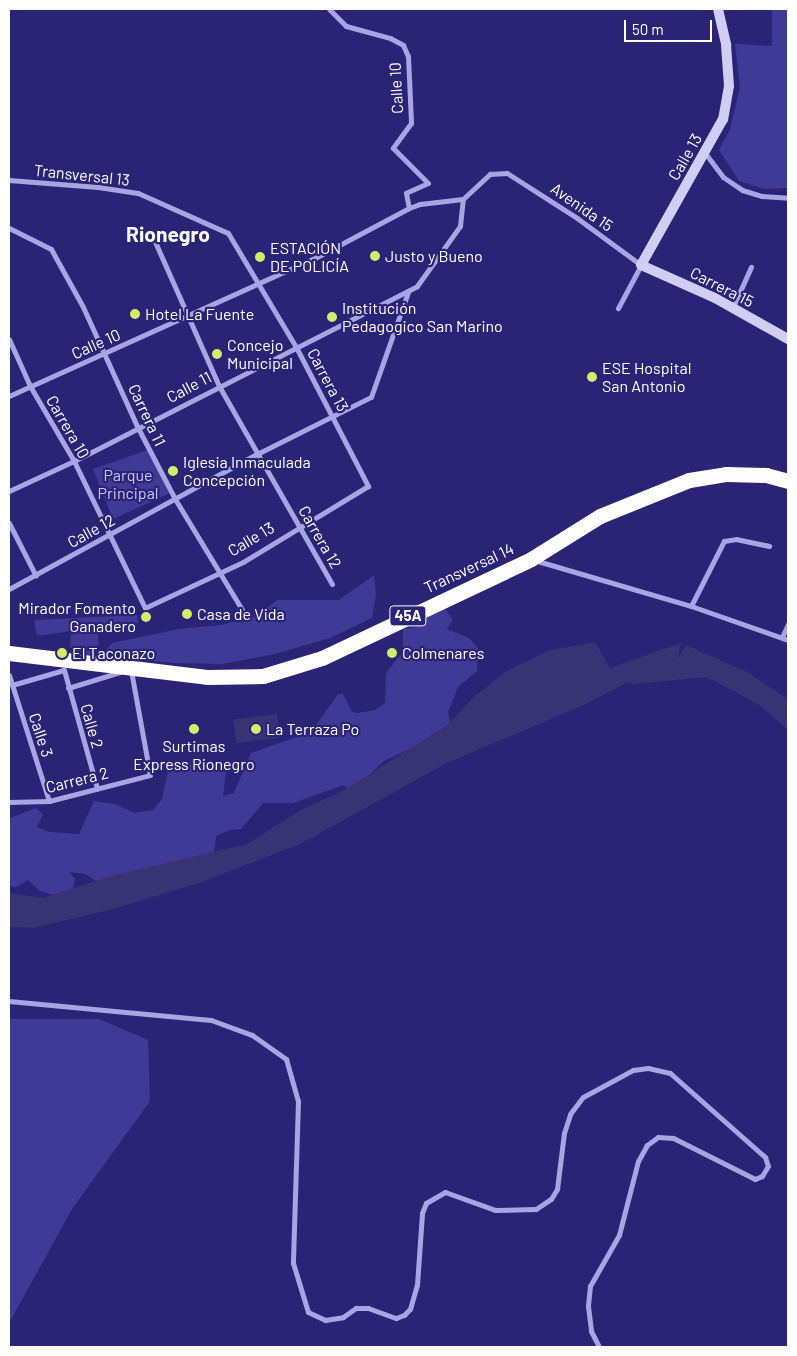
<!DOCTYPE html>
<meta charset="utf-8">
<style>
body{margin:0}
#map{position:relative;width:797px;height:1356px;overflow:hidden;background:#2a2477;font-family:Barlow,sans-serif}
div>[style]{position:absolute}
.green>*{inset:0;background:#403a97}
.water>*{inset:0;background:#383372;transform-origin:0 0}
.river>*{height:21px;margin:-10.5px;padding:0 10.5px;transform-origin:10.5px;border-radius:10.5px;background:#383372}
.street>*{height:5px;margin:-2.5px;padding:0 2.5px;transform-origin:2.5px;border-radius:2.5px;background:#a8a5e3}
.secondary>*{height:10px;margin:-5px;padding:0 5px;transform-origin:5px;border-radius:5px;background:#d1cef3}
.highway>*{height:15px;margin:-7.5px;padding:0 7.5px;transform-origin:7.5px;border-radius:7.5px;background:#fff}
.dots>*{width:14px;height:14px;translate:-50% -50%;box-sizing:border-box;border:2px solid #2a2477;border-radius:50%}
span{translate:-50% -50%;white-space:nowrap;text-align:center;line-height:1.15;-webkit-text-stroke:4.5px #2a2477;paint-order:stroke}
.shield-label span{padding:1px 4px;background:#2a2477;border:1px solid;border-radius:4px;-webkit-text-stroke-width:0}
.shield-label{font-size:15px;color:#fff;font-weight:700}
.street-label{font-size:16px;color:#fff}
.poi-label{font-size:16px;color:#fff}
.left{translate:0 -50%;text-align:left}
.right{translate:-100% -50%;text-align:right}
.park-label{font-size:16px;color:#cac7f3}
.district-label{font-size:21px;color:#fff;font-weight:700}
.frame{position:absolute;inset:0;border:10px solid #fff;pointer-events:none}
.scale{position:absolute;left:624px;top:20px;width:88px;height:22px;box-sizing:border-box;border:2px solid #fff;border-top:0;padding-left:6px;font-size:15px;line-height:18px;white-space:nowrap;color:#fff;-webkit-text-stroke:4px #2a2477;paint-order:stroke}
</style>
<div id="map">
<div class="green">
<i style="clip-path:polygon(772px 9px,788px 9px,788px 188px,764px 189px,739px 181px,719px 150px,730px 129px,740px 87px,735px 44px,772px 46px)"></i>
<i style="clip-path:polygon(148px 450px,172px 492px,113px 519px,93px 469px)"></i>
<i style="clip-path:polygon(374px 575px,376px 594px,372px 618px,330px 638px,275px 654px,222px 664px,174px 663px,136px 659px,106px 650px,112px 643px,179px 629px,221px 625px,257px 616px,277px 600px,339px 600px)"></i>
<i style="clip-path:polygon(442px 604px,453px 620px,447px 629px,469px 638px,478px 648px,477px 671px,458px 687px,448px 712px,450px 722px,441px 734px,384px 761px,372px 772px,374px 783px,353px 792px,344px 785px,293px 803px,263px 803px,241px 829px,230px 830px,216px 836px,214px 852px,205px 864px,96px 881px,85px 874px,69px 872px,75px 879px,73px 889px,63px 898px,40px 891px,28px 880px,16px 887px,9px 886px,10px 818px,36px 808px,43px 814px,37px 827px,49px 832px,79px 834px,94px 801px,115px 804px,135px 813px,153px 810px,162px 799px,169px 767px,185px 764px,219px 762px,226px 772px,223px 796px,234px 793px,251px 753px,311px 732px,338px 694px,343px 694px,352px 712px,358px 713px,375px 710px,385px 703px,386px 673px,403px 651px,403px 629px,417px 627px,427px 614px)"></i>
<i style="clip-path:polygon(137px 615px,138px 623px,98px 632px,99px 650px,86px 657px,70px 647px,71px 631px,37px 636px,34px 620px)"></i>
<i style="clip-path:polygon(9px 1019px,99px 1019px,148px 1040px,150px 1101px,72px 1209px,9px 1323px)"></i>
</div>
<div class="water">
<i style="clip-path:polygon(595px 642px,610px 668px,681px 643px,678px 658px,686px 645px,747px 672px,788px 699px,788px 730px,759px 705px,715px 681px,674px 666px,645px 673px,586px 704px,445px 764px,300px 844px,202px 882px,113px 909px,33px 928px,9px 927px,9px 893px,43px 898px,111px 876px,247px 844px,299px 811px,344px 790px,446px 726px,475px 696px,505px 672px,550px 650px)"></i>
<i style="left:277px;top:714px;width:24px;height:44px;rotate:83deg"></i>
</div>
<div class="river">
<i style="left:632px;top:673px;width:74px;rotate:-5.4deg"></i>
</div>
<div class="street">
<i style="left:329px;top:9px;width:24px;rotate:45deg"></i>
<i style="left:346px;top:26px;width:46px;rotate:15.3deg"></i>
<i style="left:390px;top:38px;width:15px;rotate:28deg"></i>
<i style="left:403px;top:45px;width:12px;rotate:66deg"></i>
<i style="left:408px;top:56px;width:67px;rotate:87.4deg"></i>
<i style="left:411px;top:123px;width:31px;rotate:126deg"></i>
<i style="left:393px;top:148px;width:49px;rotate:45deg"></i>
<i style="left:428px;top:183px;width:24px;rotate:156deg"></i>
<i style="left:406px;top:193px;width:15px;rotate:79deg"></i>
<i style="left:705px;top:153px;width:30px;rotate:53deg"></i>
<i style="left:723px;top:177px;width:23px;rotate:34deg"></i>
<i style="left:742px;top:190px;width:21px;rotate:17deg"></i>
<i style="left:762px;top:196px;width:26px;rotate:4deg"></i>
<i style="left:9px;top:180px;width:89px;rotate:4.5deg"></i>
<i style="left:98px;top:187px;width:40px;rotate:8.5deg"></i>
<i style="left:138px;top:193px;width:98px;rotate:24deg"></i>
<i style="left:228px;top:233px;width:133px;rotate:59.2deg"></i>
<i style="left:296px;top:347px;width:157px;rotate:62.6deg"></i>
<i style="left:368px;top:486px;width:146px;rotate:148.7deg"></i>
<i style="left:243px;top:562px;width:108px;rotate:154.9deg"></i>
<i style="left:145px;top:608px;width:163px;rotate:-115.8deg"></i>
<i style="left:74px;top:461px;width:87px;rotate:-120.4deg"></i>
<i style="left:30px;top:386px;width:51px;rotate:-114.1deg"></i>
<i style="left:463px;top:199px;width:37px;rotate:-43deg"></i>
<i style="left:490px;top:174px;width:17px;rotate:-3deg"></i>
<i style="left:507px;top:173px;width:83px;rotate:32.7deg"></i>
<i style="left:577px;top:218px;width:79px;rotate:36.3deg"></i>
<i style="left:641px;top:265px;width:49px;rotate:118.1deg"></i>
<i style="left:9px;top:228px;width:47px;rotate:26.6deg"></i>
<i style="left:51px;top:249px;width:66px;rotate:61.1deg"></i>
<i style="left:83px;top:307px;width:133px;rotate:65.6deg"></i>
<i style="left:138px;top:428px;width:80px;rotate:62.5deg"></i>
<i style="left:175px;top:499px;width:133px;rotate:58.8deg"></i>
<i style="left:152px;top:235px;width:165px;rotate:66.1deg"></i>
<i style="left:219px;top:386px;width:228px;rotate:60.3deg"></i>
<i style="left:733px;top:307px;width:44px;rotate:-65.8deg"></i>
<i style="left:9px;top:396px;width:336px;rotate:-24.3deg"></i>
<i style="left:315px;top:258px;width:106px;rotate:-28deg"></i>
<i style="left:409px;top:208px;width:12px;rotate:-20deg"></i>
<i style="left:420px;top:204px;width:43px;rotate:-6.6deg"></i>
<i style="left:9px;top:491px;width:72px;rotate:-24.8deg"></i>
<i style="left:74px;top:461px;width:385px;rotate:-27deg"></i>
<i style="left:417px;top:286px;width:74px;rotate:-54.4deg"></i>
<i style="left:460px;top:226px;width:27px;rotate:-84deg"></i>
<i style="left:9px;top:523px;width:59px;rotate:63deg"></i>
<i style="left:534px;top:560px;width:164px;rotate:16.3deg"></i>
<i style="left:691px;top:606px;width:103px;rotate:19.3deg"></i>
<i style="left:9px;top:589px;width:282px;rotate:-28.6deg"></i>
<i style="left:257px;top:454px;width:127px;rotate:-26.6deg"></i>
<i style="left:371px;top:397px;width:111px;rotate:-70.6deg"></i>
<i style="left:691px;top:606px;width:73px;rotate:-63.1deg"></i>
<i style="left:724px;top:541px;width:12px;rotate:-9deg"></i>
<i style="left:736px;top:539px;width:34px;rotate:12deg"></i>
<i style="left:782px;top:637px;width:14px;rotate:-65deg"></i>
<i style="left:9px;top:675px;width:132px;rotate:72.4deg"></i>
<i style="left:12px;top:685px;width:54px;rotate:-16.1deg"></i>
<i style="left:64px;top:670px;width:123px;rotate:74.4deg"></i>
<i style="left:68px;top:688px;width:54px;rotate:-17.1deg"></i>
<i style="left:9px;top:802px;width:40px;rotate:-1.4deg"></i>
<i style="left:49px;top:801px;width:104px;rotate:-14.4deg"></i>
<i style="left:150px;top:775px;width:107px;rotate:-100.3deg"></i>
<i style="left:9px;top:1001px;width:203px;rotate:5.4deg"></i>
<i style="left:211px;top:1020px;width:44px;rotate:20.1deg"></i>
<i style="left:252px;top:1035px;width:42px;rotate:35.2deg"></i>
<i style="left:286px;top:1059px;width:44px;rotate:74.1deg"></i>
<i style="left:298px;top:1101px;width:162px;rotate:91.8deg"></i>
<i style="left:293px;top:1263px;width:51px;rotate:73deg"></i>
<i style="left:308px;top:1312px;width:19px;rotate:25deg"></i>
<i style="left:325px;top:1320px;width:18px;rotate:-9deg"></i>
<i style="left:343px;top:1317px;width:16px;rotate:-35deg"></i>
<i style="left:356px;top:1308px;width:12px"></i>
<i style="left:368px;top:1308px;width:30px;rotate:20deg"></i>
<i style="left:396px;top:1318px;width:9px;rotate:-21deg"></i>
<i style="left:404px;top:1315px;width:8px;rotate:-45deg"></i>
<i style="left:410px;top:1309px;width:25px;rotate:-74deg"></i>
<i style="left:417px;top:1285px;width:72px;rotate:-86deg"></i>
<i style="left:422px;top:1213px;width:11px;rotate:-68deg"></i>
<i style="left:426px;top:1203px;width:22px;rotate:-30deg"></i>
<i style="left:445px;top:1192px;width:53px;rotate:19.8deg"></i>
<i style="left:495px;top:1210px;width:41px;rotate:-1.4deg"></i>
<i style="left:536px;top:1209px;width:18px;rotate:-34deg"></i>
<i style="left:551px;top:1199px;width:12px;rotate:-59deg"></i>
<i style="left:557px;top:1189px;width:56px;rotate:-82.9deg"></i>
<i style="left:564px;top:1133px;width:20px;rotate:-72deg"></i>
<i style="left:570px;top:1114px;width:21px;rotate:-53deg"></i>
<i style="left:583px;top:1097px;width:57px;rotate:-28.4deg"></i>
<i style="left:633px;top:1070px;width:15px;rotate:-8deg"></i>
<i style="left:648px;top:1068px;width:23px;rotate:13deg"></i>
<i style="left:670px;top:1073px;width:127px;rotate:41.5deg"></i>
<i style="left:765px;top:1157px;width:9px;rotate:72deg"></i>
<i style="left:768px;top:1166px;width:12px;rotate:121deg"></i>
<i style="left:762px;top:1176px;width:8px;rotate:157deg"></i>
<i style="left:755px;top:1179px;width:92px;rotate:-153.4deg"></i>
<i style="left:673px;top:1138px;width:15px;rotate:-176deg"></i>
<i style="left:658px;top:1137px;width:14px;rotate:144deg"></i>
<i style="left:647px;top:1145px;width:18px;rotate:119deg"></i>
<i style="left:638px;top:1161px;width:76px;rotate:104.4deg"></i>
<i style="left:619px;top:1235px;width:59px;rotate:119.6deg"></i>
<i style="left:590px;top:1286px;width:20px;rotate:96deg"></i>
<i style="left:588px;top:1306px;width:25px;rotate:83deg"></i>
<i style="left:591px;top:1331px;width:18px;rotate:63deg"></i>
</div>
<div class="secondary">
<i style="left:718px;top:9px;width:37px;rotate:77deg"></i>
<i style="left:726px;top:45px;width:41px;rotate:85.8deg"></i>
<i style="left:729px;top:86px;width:34px;rotate:100deg"></i>
<i style="left:723px;top:119px;width:167px;rotate:119.3deg"></i>
<i style="left:641px;top:265px;width:81px;rotate:24deg"></i>
<i style="left:715px;top:298px;width:84px;rotate:29.3deg"></i>
</div>
<div class="highway">
<i style="left:9px;top:653px;width:199px;rotate:6.9deg"></i>
<i style="left:207px;top:677px;width:56px;rotate:-1deg"></i>
<i style="left:263px;top:676px;width:62px;rotate:-17deg"></i>
<i style="left:322px;top:658px;width:231px;rotate:-25.3deg"></i>
<i style="left:531px;top:559px;width:81px;rotate:-31.9deg"></i>
<i style="left:600px;top:516px;width:96px;rotate:-22deg"></i>
<i style="left:689px;top:480px;width:37px;rotate:-9deg"></i>
<i style="left:726px;top:474px;width:40px;rotate:1.4deg"></i>
<i style="left:766px;top:475px;width:23px;rotate:15deg"></i>
</div>
<div class="dots">
<i style="left:375px;top:256px;background:#d1ed69"></i>
<i style="left:260px;top:257px;background:#d1ed69"></i>
<i style="left:135px;top:314px;background:#d1ed69"></i>
<i style="left:332px;top:317px;background:#d1ed69"></i>
<i style="left:217px;top:354px;background:#d1ed69"></i>
<i style="left:592px;top:377px;background:#d1ed69"></i>
<i style="left:173px;top:471px;background:#d1ed69"></i>
<i style="left:187px;top:614px;background:#d1ed69"></i>
<i style="left:146px;top:617px;background:#d1ed69"></i>
<i style="left:62px;top:653px;background:#d1ed69"></i>
<i style="left:392px;top:653px;background:#d1ed69"></i>
<i style="left:194px;top:729px;background:#d1ed69"></i>
<i style="left:256px;top:729px;background:#d1ed69"></i>
</div>
<div class="shield-label">
<span style="left:408px;top:616px">45A</span>
</div>
<div class="street-label">
<span style="left:396px;top:88px;rotate:-93deg">Calle 10</span>
<span style="left:685px;top:157px;rotate:-60deg">Calle 13</span>
<span style="left:82px;top:175px;rotate:6deg">Transversal 13</span>
<span style="left:582px;top:207px;rotate:35deg">Avenida 15</span>
<span style="left:722px;top:287px;rotate:27deg">Carrera 15</span>
<span style="left:96px;top:344px;rotate:-24deg">Calle 10</span>
<span style="left:328px;top:380px;rotate:62deg">Carrera 13</span>
<span style="left:189px;top:387px;rotate:-28deg">Calle 11</span>
<span style="left:147px;top:415px;rotate:65deg">Carrera 11</span>
<span style="left:68px;top:427px;rotate:60deg">Carrera 10</span>
<span style="left:91px;top:531px;rotate:-29deg">Calle 12</span>
<span style="left:320px;top:537px;rotate:60deg">Carrera 12</span>
<span style="left:251px;top:539px;rotate:-31deg">Calle 13</span>
<span style="left:469px;top:568px;rotate:-25deg">Transversal 14</span>
<span style="left:92px;top:726px;rotate:74deg">Calle 2</span>
<span style="left:41px;top:735px;rotate:72deg">Calle 3</span>
<span style="left:77px;top:780px;rotate:-14deg">Carrera 2</span>
</div>
<div class="poi-label">
<span class="left" style="left:270px;top:257px">ESTACIÓN<br>DE POLICÍA</span>
<span class="left" style="left:385px;top:256px">Justo y Bueno</span>
<span class="left" style="left:342px;top:317px">Institución<br>Pedagogico San Marino</span>
<span class="left" style="left:145px;top:314px">Hotel La Fuente</span>
<span class="left" style="left:227px;top:354px">Concejo<br>Municipal</span>
<span class="left" style="left:602px;top:377px">ESE Hospital<br>San Antonio</span>
<span class="left" style="left:183px;top:471px">Iglesia Inmaculada<br>Concepción</span>
<span class="right" style="left:136px;top:617px">Mirador Fomento<br>Ganadero</span>
<span class="left" style="left:197px;top:614px">Casa de Vida</span>
<span class="left" style="left:72px;top:653px">El Taconazo</span>
<span class="left" style="left:402px;top:653px">Colmenares</span>
<span class="left" style="left:266px;top:729px">La Terraza Po</span>
<span style="left:194px;top:755px">Surtimas<br>Express Rionegro</span>
</div>
<div class="park-label">
<span style="left:128px;top:484px">Parque<br>Principal</span>
</div>
<div class="district-label">
<span style="left:168px;top:234px">Rionegro</span>
</div>
<div class="frame"></div>
<div class="scale">50 m</div>
</div>
